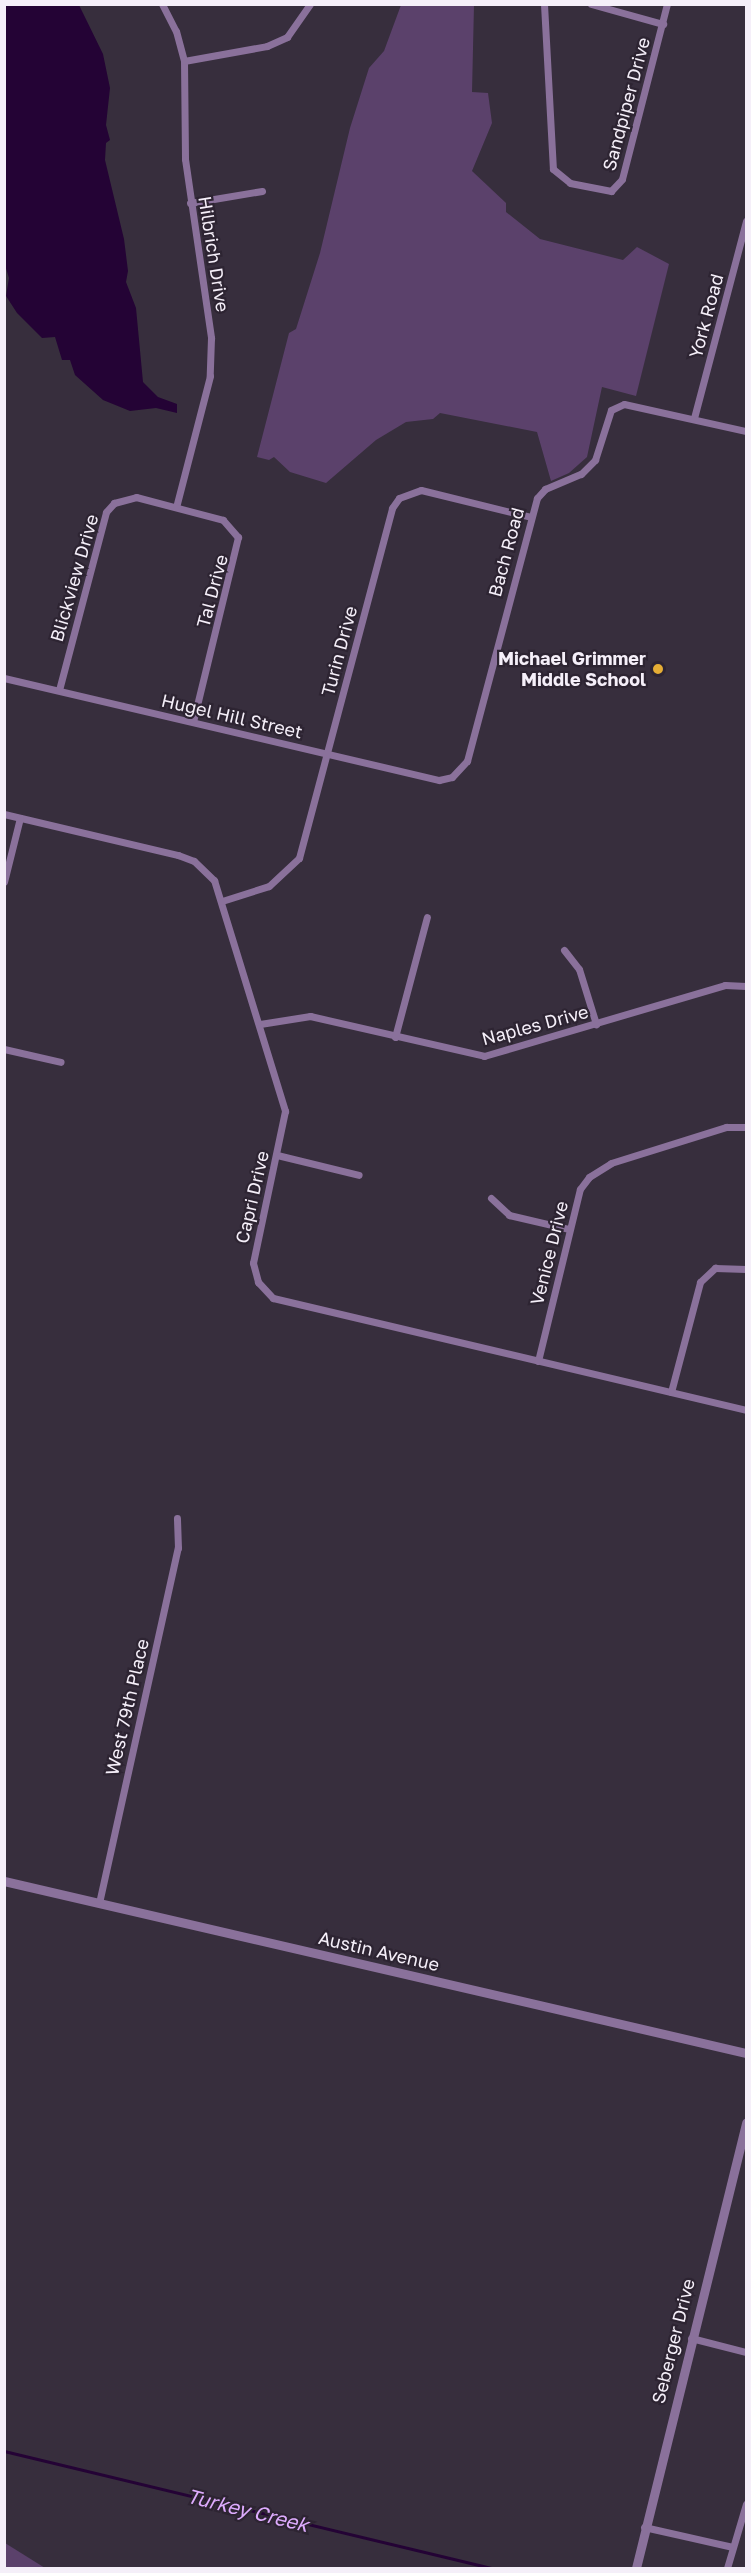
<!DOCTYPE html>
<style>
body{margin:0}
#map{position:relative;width:751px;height:2573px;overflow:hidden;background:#372e3d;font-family:"Golos Text",sans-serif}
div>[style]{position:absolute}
.green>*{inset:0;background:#5b416b}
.water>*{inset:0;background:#240335}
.stream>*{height:3px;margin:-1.5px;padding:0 1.5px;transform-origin:1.5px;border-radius:1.5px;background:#240335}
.minor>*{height:7px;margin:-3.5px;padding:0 3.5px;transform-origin:3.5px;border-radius:3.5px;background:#8a719b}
.tertiary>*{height:9px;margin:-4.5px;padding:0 4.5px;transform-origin:4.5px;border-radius:4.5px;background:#8a719b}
.dots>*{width:16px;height:16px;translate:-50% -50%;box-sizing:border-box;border:3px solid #2d2432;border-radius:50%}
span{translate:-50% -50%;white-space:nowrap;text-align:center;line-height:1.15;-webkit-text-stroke:4.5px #2d2432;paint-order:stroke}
.street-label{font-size:18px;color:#f5eff9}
.poi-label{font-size:18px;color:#f5eff9;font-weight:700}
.right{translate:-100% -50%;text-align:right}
.water-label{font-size:20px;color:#ddabfd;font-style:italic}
.frame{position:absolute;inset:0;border:6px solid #f5eff9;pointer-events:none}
</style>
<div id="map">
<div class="green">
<i style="clip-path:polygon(401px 5px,474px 5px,472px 92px,488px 93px,492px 123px,472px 171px,506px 203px,506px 212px,540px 239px,623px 260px,637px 247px,669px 264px,636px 396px,602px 387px,587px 457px,569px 473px,551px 481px,537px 432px,440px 413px,433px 419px,406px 422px,376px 440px,326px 483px,290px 472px,274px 457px,269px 460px,257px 457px,289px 333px,296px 329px,320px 253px,350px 128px,369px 68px,384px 51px)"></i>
<i style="clip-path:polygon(4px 2543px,5px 2543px,45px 2568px,5px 2568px)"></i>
</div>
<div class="water">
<i style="clip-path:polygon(5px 4px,79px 5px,103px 54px,110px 88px,106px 125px,110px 140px,106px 143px,105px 160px,124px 239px,128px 271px,126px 282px,136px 308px,143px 382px,158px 397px,177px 404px,177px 413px,156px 408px,130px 411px,103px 400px,75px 375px,70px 360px,62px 360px,55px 337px,42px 338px,17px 313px,6px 296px,9px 278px,4px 262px)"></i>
</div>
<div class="stream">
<i style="left:4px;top:2451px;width:501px;rotate:13.51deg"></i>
</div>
<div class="minor">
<i style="left:162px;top:4px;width:30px;rotate:63deg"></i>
<i style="left:176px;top:31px;width:31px;rotate:75deg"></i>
<i style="left:184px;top:61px;width:98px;rotate:89.4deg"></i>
<i style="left:185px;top:159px;width:181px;rotate:81.7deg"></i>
<i style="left:211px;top:338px;width:38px;rotate:92deg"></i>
<i style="left:210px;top:376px;width:135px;rotate:104.5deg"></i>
<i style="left:544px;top:4px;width:165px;rotate:86.9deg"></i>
<i style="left:553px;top:169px;width:22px;rotate:39deg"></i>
<i style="left:570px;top:183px;width:42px;rotate:11deg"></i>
<i style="left:611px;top:191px;width:16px;rotate:-47deg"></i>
<i style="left:622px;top:179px;width:181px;rotate:-75.6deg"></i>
<i style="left:591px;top:4px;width:75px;rotate:15.5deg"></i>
<i style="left:184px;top:61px;width:84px;rotate:-10.2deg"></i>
<i style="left:267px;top:46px;width:22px;rotate:-24deg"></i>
<i style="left:287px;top:37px;width:40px;rotate:-55.1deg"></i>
<i style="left:190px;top:203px;width:73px;rotate:-9.5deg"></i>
<i style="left:694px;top:418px;width:204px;rotate:-75.2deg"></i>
<i style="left:4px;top:678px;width:447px;rotate:13.2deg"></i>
<i style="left:439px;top:780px;width:13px;rotate:-13deg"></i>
<i style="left:452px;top:777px;width:22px;rotate:-47deg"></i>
<i style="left:467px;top:761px;width:272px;rotate:-75.1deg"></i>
<i style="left:537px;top:498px;width:12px;rotate:-48deg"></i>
<i style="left:545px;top:489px;width:39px;rotate:-23deg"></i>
<i style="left:581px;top:474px;width:20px;rotate:-45deg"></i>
<i style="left:595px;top:460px;width:52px;rotate:-72.3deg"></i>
<i style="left:611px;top:410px;width:14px;rotate:-25deg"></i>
<i style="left:624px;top:404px;width:125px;rotate:12.5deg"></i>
<i style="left:59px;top:690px;width:184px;rotate:-75.2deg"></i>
<i style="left:106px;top:512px;width:12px;rotate:-48deg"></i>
<i style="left:114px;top:503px;width:23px;rotate:-15deg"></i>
<i style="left:136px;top:497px;width:90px;rotate:14.8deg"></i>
<i style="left:223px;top:520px;width:23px;rotate:49deg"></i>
<i style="left:238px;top:537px;width:190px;rotate:103.7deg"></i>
<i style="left:4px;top:814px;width:179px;rotate:13.3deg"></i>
<i style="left:178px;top:855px;width:17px;rotate:21deg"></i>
<i style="left:194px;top:861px;width:28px;rotate:44deg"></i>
<i style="left:214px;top:880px;width:242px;rotate:72.9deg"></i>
<i style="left:285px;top:1111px;width:155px;rotate:101.9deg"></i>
<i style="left:253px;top:1263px;width:20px;rotate:75deg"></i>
<i style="left:258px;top:1282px;width:22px;rotate:47deg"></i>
<i style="left:273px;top:1298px;width:486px;rotate:13.3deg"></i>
<i style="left:4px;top:882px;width:66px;rotate:-76deg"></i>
<i style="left:222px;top:901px;width:49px;rotate:-17.7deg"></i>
<i style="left:269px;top:886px;width:41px;rotate:-43deg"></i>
<i style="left:299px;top:858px;width:362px;rotate:-75.1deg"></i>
<i style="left:392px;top:508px;width:12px;rotate:-55deg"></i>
<i style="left:399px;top:498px;width:23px;rotate:-20deg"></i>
<i style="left:421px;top:490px;width:113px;rotate:13.8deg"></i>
<i style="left:564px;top:950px;width:24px;rotate:52deg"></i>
<i style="left:579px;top:969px;width:58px;rotate:72.8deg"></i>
<i style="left:260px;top:1024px;width:51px;rotate:-9.1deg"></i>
<i style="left:310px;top:1016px;width:179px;rotate:12.9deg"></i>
<i style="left:484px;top:1056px;width:251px;rotate:-16.4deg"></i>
<i style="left:725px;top:985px;width:21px;rotate:3deg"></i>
<i style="left:395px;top:1037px;width:124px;rotate:-75.1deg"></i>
<i style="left:4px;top:1049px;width:58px;rotate:12.8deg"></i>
<i style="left:277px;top:1155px;width:84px;rotate:13.7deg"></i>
<i style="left:491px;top:1198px;width:25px;rotate:43deg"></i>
<i style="left:509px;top:1215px;width:62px;rotate:13.1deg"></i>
<i style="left:538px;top:1361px;width:177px;rotate:-76.3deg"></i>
<i style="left:580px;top:1189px;width:15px;rotate:-53deg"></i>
<i style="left:589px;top:1177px;width:26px;rotate:-32deg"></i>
<i style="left:611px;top:1163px;width:121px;rotate:-17.4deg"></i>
<i style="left:726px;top:1127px;width:20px"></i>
<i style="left:671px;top:1392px;width:114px;rotate:-75.2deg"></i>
<i style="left:700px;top:1282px;width:21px;rotate:-43deg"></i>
<i style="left:715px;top:1268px;width:31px;rotate:2deg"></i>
<i style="left:99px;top:1903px;width:364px;rotate:-77.5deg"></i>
<i style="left:178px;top:1548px;width:30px;rotate:-92deg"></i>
<i style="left:691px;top:2338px;width:57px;rotate:14.3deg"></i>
<i style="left:644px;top:2527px;width:91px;rotate:12.7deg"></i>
<i style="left:727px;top:2568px;width:67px;rotate:-73.5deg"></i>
</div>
<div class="tertiary">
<i style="left:4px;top:1881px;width:762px;rotate:13.05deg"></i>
<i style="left:636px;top:2568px;width:459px;rotate:-76.1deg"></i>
</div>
<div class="dots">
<i style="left:658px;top:669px;background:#e5ad35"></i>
</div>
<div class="street-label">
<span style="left:626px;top:104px;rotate:-75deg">Sandpiper Drive</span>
<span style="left:214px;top:254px;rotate:81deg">Hilbrich Drive</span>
<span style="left:706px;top:316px;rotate:-75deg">York Road</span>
<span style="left:506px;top:552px;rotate:-75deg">Bach Road</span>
<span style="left:74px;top:578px;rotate:-74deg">Blickview Drive</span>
<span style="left:212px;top:591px;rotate:-75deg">Tal Drive</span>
<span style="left:339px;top:651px;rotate:-75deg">Turin Drive</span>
<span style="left:232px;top:716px;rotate:13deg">Hugel Hill Street</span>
<span style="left:535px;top:1025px;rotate:-15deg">Naples Drive</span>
<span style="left:252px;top:1197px;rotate:-77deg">Capri Drive</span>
<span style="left:549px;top:1253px;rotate:-76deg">Venice Drive</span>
<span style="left:127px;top:1707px;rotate:-77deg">West 79th Place</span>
<span style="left:379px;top:1951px;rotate:13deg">Austin Avenue</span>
<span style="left:673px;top:2341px;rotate:-76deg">Seberger Drive</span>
</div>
<div class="poi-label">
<span class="right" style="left:646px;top:669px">Michael Grimmer<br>Middle School</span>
</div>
<div class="water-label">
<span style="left:248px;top:2510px;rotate:14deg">Turkey Creek</span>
</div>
<div class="frame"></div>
</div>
